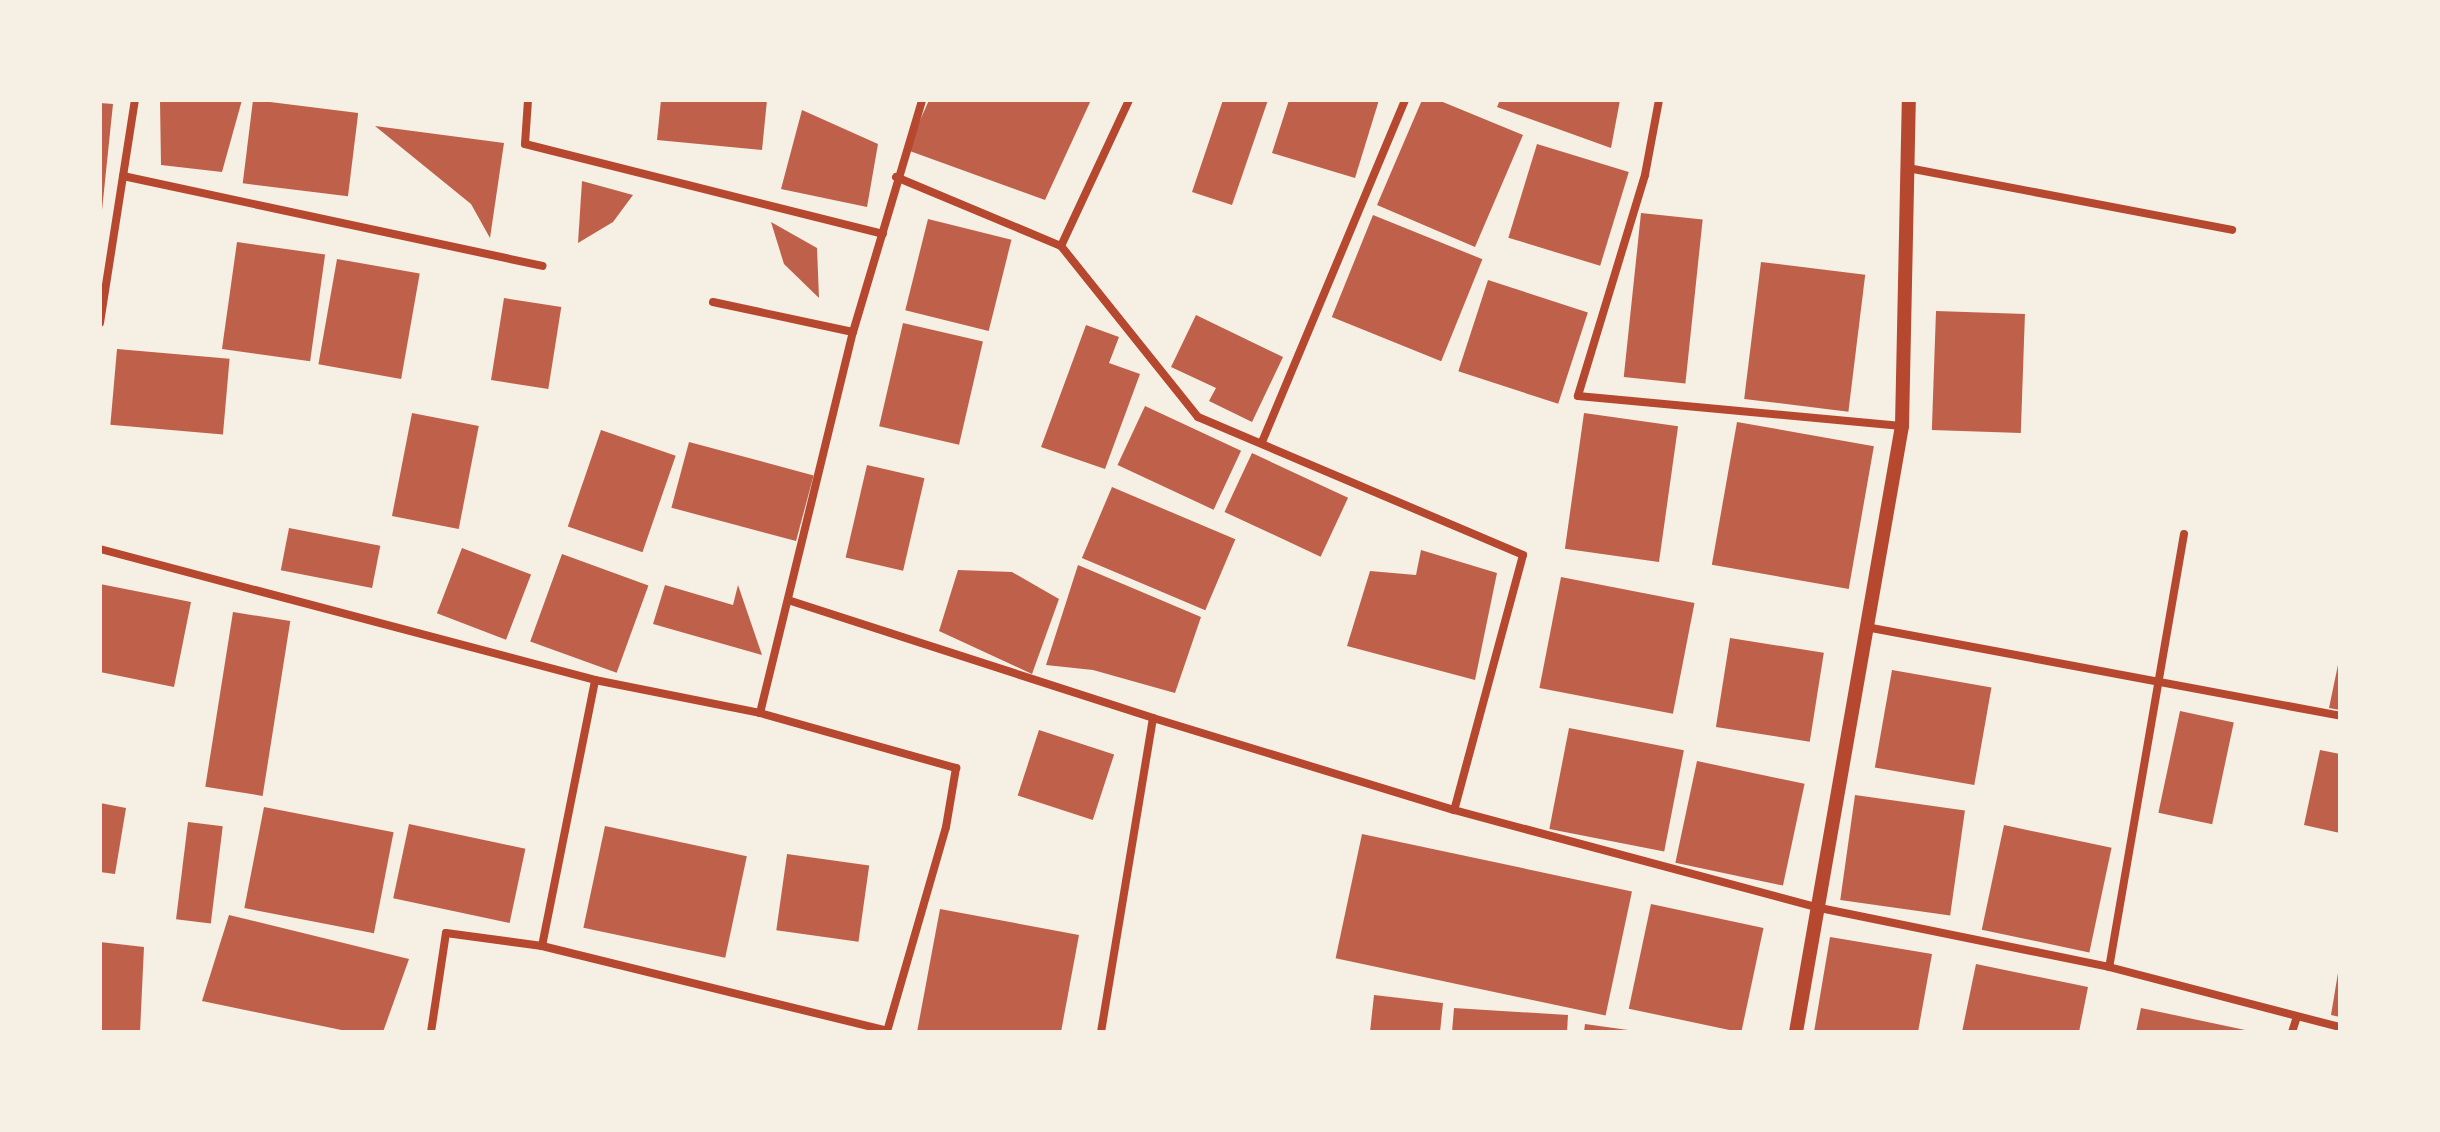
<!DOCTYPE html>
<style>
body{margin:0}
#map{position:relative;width:2440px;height:1132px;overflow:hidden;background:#f6efe4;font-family:"Varela Round",sans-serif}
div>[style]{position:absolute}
.building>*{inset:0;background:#bf614a;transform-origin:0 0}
.minor>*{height:8px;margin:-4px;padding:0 4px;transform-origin:4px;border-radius:4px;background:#b5482f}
.tertiary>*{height:14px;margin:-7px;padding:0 7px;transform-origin:7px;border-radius:7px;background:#b5482f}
span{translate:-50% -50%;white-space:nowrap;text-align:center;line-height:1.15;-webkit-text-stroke:8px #f6efe4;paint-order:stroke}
.frame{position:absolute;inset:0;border:102px solid #f6efe4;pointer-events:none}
</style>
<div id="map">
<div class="building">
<i style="clip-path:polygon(160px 100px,242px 100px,222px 172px,161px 165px)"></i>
<i style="left:253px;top:100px;width:106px;height:84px;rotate:7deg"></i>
<i style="clip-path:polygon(661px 100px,767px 100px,762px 150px,657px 140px)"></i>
<i style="clip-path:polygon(929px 100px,1091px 100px,1045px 200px,907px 150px)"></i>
<i style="clip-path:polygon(1223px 100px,1268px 100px,1232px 205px,1192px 192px)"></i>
<i style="clip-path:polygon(1289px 100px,1379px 100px,1355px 178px,1272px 153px)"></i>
<i style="clip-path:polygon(1422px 100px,1438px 100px,1523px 135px,1475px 247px,1377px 205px)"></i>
<i style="clip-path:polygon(1500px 100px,1620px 100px,1611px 148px,1497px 107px)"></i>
<i style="clip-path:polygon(100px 103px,113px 104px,102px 210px,100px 210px)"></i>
<i style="clip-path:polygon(802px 110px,878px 144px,867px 207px,781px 189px)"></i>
<i style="clip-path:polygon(375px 126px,504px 143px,490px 238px,471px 204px)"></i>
<i style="left:1537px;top:144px;width:96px;height:98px;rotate:17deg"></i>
<i style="clip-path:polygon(582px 181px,633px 195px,613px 222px,578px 243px)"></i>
<i style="left:1641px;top:213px;width:62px;height:165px;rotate:6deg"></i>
<i style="left:1373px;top:215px;width:118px;height:110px;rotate:22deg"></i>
<i style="left:928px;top:219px;width:86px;height:94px;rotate:14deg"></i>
<i style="clip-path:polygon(771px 222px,817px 248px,819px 298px,784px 264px)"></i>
<i style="left:237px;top:242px;width:89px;height:108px;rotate:8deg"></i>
<i style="left:337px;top:259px;width:84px;height:107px;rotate:10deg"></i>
<i style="left:1761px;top:262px;width:105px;height:138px;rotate:7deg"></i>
<i style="left:1488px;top:280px;width:105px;height:96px;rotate:18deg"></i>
<i style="left:504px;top:298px;width:58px;height:83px;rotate:9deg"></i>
<i style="left:1936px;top:311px;width:89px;height:119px;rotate:2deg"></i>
<i style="clip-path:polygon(1196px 315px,1283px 357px,1252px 422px,1209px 401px,1216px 388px,1171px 367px)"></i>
<i style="left:903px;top:323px;width:82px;height:106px;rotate:13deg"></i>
<i style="clip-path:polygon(1086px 325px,1119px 337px,1109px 363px,1140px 374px,1105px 469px,1041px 447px)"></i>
<i style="left:117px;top:349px;width:113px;height:76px;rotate:5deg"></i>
<i style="left:1145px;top:406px;width:106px;height:65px;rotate:25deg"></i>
<i style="left:412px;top:413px;width:68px;height:105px;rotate:11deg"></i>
<i style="left:1584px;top:413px;width:95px;height:137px;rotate:8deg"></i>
<i style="left:1737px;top:422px;width:139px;height:145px;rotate:10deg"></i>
<i style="left:601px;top:430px;width:79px;height:102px;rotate:19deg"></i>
<i style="left:689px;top:442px;width:129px;height:68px;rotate:15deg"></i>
<i style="left:1252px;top:453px;width:106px;height:65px;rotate:25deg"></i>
<i style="left:867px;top:465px;width:59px;height:95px;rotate:13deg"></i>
<i style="left:1112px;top:487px;width:134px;height:77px;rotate:23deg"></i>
<i style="left:289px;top:528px;width:93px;height:43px;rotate:11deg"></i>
<i style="left:462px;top:548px;width:74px;height:70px;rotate:21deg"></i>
<i style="clip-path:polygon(1421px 550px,1497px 573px,1475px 680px,1347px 646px,1370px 571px,1416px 575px)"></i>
<i style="left:562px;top:554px;width:92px;height:93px;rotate:20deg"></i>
<i style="clip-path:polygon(1078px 565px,1201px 617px,1175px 693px,1093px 670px,1046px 665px)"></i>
<i style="clip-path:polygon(958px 570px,1012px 572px,1059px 599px,1032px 674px,939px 631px)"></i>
<i style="left:1561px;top:577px;width:136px;height:113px;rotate:11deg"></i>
<i style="clip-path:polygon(100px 584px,191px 602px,174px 687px,100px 672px)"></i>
<i style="clip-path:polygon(665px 585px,733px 605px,738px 585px,762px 655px,653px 624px)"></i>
<i style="left:233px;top:612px;width:58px;height:177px;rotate:9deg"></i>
<i style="left:1730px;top:638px;width:95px;height:90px;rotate:9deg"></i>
<i style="clip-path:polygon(2339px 660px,2340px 660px,2340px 710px,2329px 708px)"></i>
<i style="left:1892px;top:670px;width:101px;height:99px;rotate:10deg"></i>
<i style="left:2180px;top:711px;width:55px;height:104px;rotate:12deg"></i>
<i style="left:1569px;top:728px;width:117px;height:103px;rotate:11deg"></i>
<i style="left:1039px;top:730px;width:79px;height:69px;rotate:18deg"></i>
<i style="clip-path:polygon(2320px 750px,2340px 754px,2340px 833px,2304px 825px)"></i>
<i style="left:1697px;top:761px;width:110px;height:104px;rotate:12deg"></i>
<i style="left:1855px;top:795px;width:111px;height:106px;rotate:8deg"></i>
<i style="clip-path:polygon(100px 803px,126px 808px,115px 874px,100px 872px)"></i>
<i style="left:264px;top:807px;width:132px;height:103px;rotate:11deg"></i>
<i style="left:188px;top:822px;width:35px;height:98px;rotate:7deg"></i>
<i style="left:409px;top:824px;width:119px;height:76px;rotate:12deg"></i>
<i style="left:2004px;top:825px;width:110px;height:107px;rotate:12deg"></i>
<i style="left:605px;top:826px;width:145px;height:104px;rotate:12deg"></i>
<i style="left:1362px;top:834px;width:276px;height:127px;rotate:12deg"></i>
<i style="left:787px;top:854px;width:83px;height:77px;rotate:8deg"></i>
<i style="left:1651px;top:904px;width:115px;height:107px;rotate:12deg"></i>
<i style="clip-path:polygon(940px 909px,1079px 935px,1061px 1032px,917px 1032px)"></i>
<i style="clip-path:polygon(229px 915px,409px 959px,383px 1032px,351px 1032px,202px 1001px)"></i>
<i style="clip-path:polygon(1830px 937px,1932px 954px,1918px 1032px,1814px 1032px)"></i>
<i style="clip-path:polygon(100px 942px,144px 947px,140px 1032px,100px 1032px)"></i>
<i style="clip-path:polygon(1976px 964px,2088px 987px,2079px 1032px,1962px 1032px)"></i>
<i style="clip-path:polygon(2338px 973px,2340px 973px,2340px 1017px,2331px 1015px)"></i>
<i style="clip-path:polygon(1374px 995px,1443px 1003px,1440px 1032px,1370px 1032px)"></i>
<i style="clip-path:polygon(1454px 1008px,1568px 1015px,1567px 1032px,1452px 1032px)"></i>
<i style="clip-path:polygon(2141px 1008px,2250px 1031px,2249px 1032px,2136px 1032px)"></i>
<i style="clip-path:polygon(1585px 1024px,1628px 1030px,1628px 1032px,1584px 1032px)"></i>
</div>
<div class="minor">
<i style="left:528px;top:100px;width:44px;rotate:93.9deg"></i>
<i style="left:525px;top:144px;width:369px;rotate:14.1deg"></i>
<i style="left:1659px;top:100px;width:76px;rotate:100.6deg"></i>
<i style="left:1645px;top:175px;width:231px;rotate:106.9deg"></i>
<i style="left:1578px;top:396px;width:325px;rotate:5.3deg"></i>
<i style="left:1908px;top:168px;width:330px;rotate:10.8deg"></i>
<i style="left:123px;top:176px;width:429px;rotate:12.1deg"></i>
<i style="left:896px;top:177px;width:179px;rotate:22.7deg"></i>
<i style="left:1061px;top:246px;width:219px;rotate:51.3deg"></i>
<i style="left:1198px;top:417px;width:353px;rotate:23deg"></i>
<i style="left:1523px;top:555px;width:264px;rotate:105.1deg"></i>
<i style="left:1061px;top:246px;width:161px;rotate:-65deg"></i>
<i style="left:713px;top:302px;width:143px;rotate:12.1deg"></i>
<i style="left:100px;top:323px;width:226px;rotate:-81.1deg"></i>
<i style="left:1262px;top:442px;width:371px;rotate:-67.3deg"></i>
<i style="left:2184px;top:534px;width:439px;rotate:99.8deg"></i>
<i style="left:2109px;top:967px;width:239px;rotate:14.6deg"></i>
<i style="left:100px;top:549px;width:512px;rotate:14.82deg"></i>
<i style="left:595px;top:680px;width:168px;rotate:11.3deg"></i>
<i style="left:760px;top:713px;width:204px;rotate:15.7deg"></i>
<i style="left:956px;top:768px;width:60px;rotate:99.6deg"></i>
<i style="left:946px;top:827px;width:213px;rotate:106.1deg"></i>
<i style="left:791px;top:601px;width:380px;rotate:17.9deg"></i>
<i style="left:1153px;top:718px;width:318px;rotate:99.4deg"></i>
<i style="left:1866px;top:627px;width:482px;rotate:10.6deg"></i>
<i style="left:760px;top:713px;width:392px;rotate:-76.3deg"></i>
<i style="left:853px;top:332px;width:242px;rotate:-73.4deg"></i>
<i style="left:1153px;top:718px;width:315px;rotate:17deg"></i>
<i style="left:1454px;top:810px;width:374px;rotate:15deg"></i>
<i style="left:1815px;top:907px;width:300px;rotate:11.5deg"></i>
<i style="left:542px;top:946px;width:271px;rotate:-78.7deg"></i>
<i style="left:431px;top:1032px;width:100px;rotate:-81.4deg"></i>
<i style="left:446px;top:933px;width:97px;rotate:7.7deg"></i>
<i style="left:542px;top:946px;width:355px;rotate:13.8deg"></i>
<i style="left:2292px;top:1032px;width:16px;rotate:-72deg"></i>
</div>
<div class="tertiary">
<i style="left:1796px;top:1032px;width:615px;rotate:-80.08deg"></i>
<i style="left:1902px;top:426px;width:326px;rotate:-88.8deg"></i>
</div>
<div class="frame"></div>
</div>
